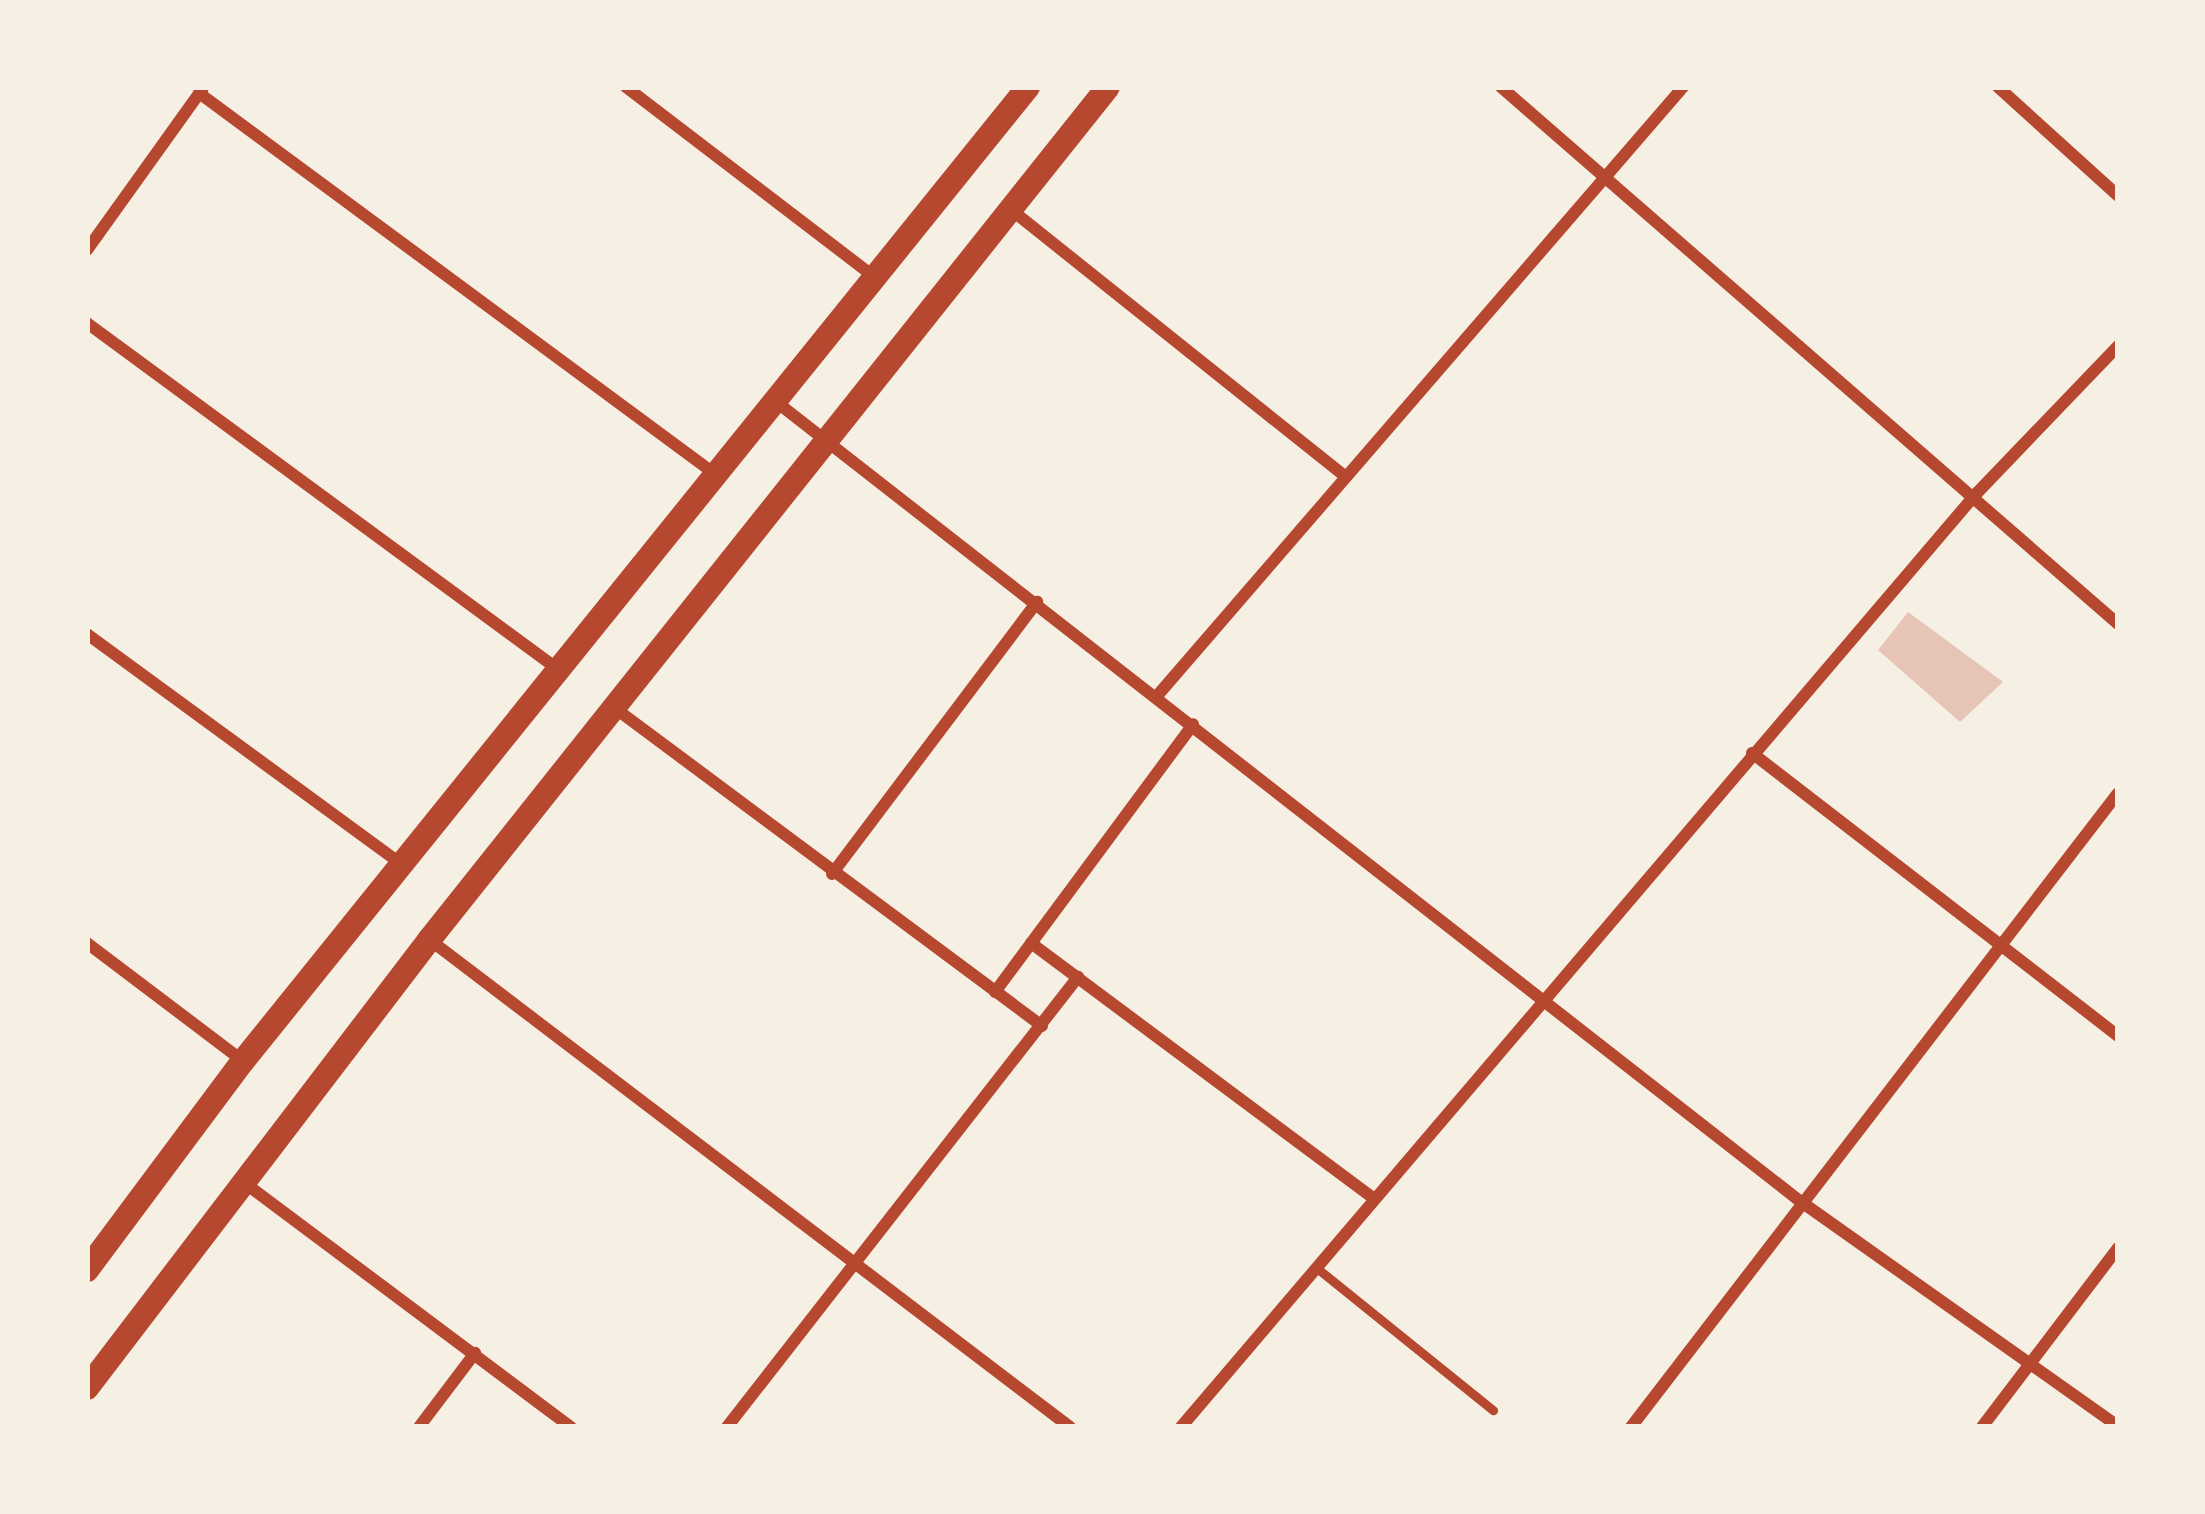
<!DOCTYPE html>
<style>
body{margin:0}
#map{position:relative;width:2205px;height:1514px;overflow:hidden;background:#f6efe4;font-family:"Golos Text",sans-serif}
div>[style]{position:absolute}
.building>*{inset:0;background:#e6c5b7}
.service>*{height:9px;margin:-4.5px;padding:0 4.5px;transform-origin:4.5px;border-radius:4.5px;background:#b5482f}
.minor>*{height:12px;margin:-6px;padding:0 6px;transform-origin:6px;border-radius:6px;background:#b5482f}
.secondary>*{height:24px;margin:-12px;padding:0 12px;transform-origin:12px;border-radius:12px;background:#b5482f}
span{translate:-50% -50%;white-space:nowrap;text-align:center;line-height:1.15;-webkit-text-stroke:9px #f6efe4;paint-order:stroke}
.frame{position:absolute;inset:0;border:90px solid #f6efe4;pointer-events:none}
</style>
<div id="map">
<div class="building">
<i style="clip-path:polygon(1908px 612px,2003px 682px,1960px 722px,1878px 650px)"></i>
</div>
<div class="service">
<i style="left:1318px;top:1269px;width:225px;rotate:38.9deg"></i>
</div>
<div class="minor">
<i style="left:626px;top:87px;width:316px;rotate:37.4deg"></i>
<i style="left:1501px;top:87px;width:818px;rotate:41.03deg"></i>
<i style="left:1998px;top:87px;width:162px;rotate:42.2deg"></i>
<i style="left:199px;top:93px;width:646px;rotate:36.44deg"></i>
<i style="left:1014px;top:212px;width:421px;rotate:38.6deg"></i>
<i style="left:87px;top:250px;width:199px;rotate:-54.4deg"></i>
<i style="left:87px;top:323px;width:586px;rotate:36.32deg"></i>
<i style="left:779px;top:404px;width:1295px;rotate:37.98deg"></i>
<i style="left:1800px;top:1201px;width:390px;rotate:35.3deg"></i>
<i style="left:87px;top:634px;width:389px;rotate:36.2deg"></i>
<i style="left:1157px;top:696px;width:805px;rotate:-49.18deg"></i>
<i style="left:616px;top:709px;width:531px;rotate:36.65deg"></i>
<i style="left:1752px;top:753px;width:463px;rotate:37.7deg"></i>
<i style="left:832px;top:874px;width:341px;rotate:-53deg"></i>
<i style="left:430px;top:940px;width:804px;rotate:37.27deg"></i>
<i style="left:87px;top:943px;width:196px;rotate:37.1deg"></i>
<i style="left:1031px;top:943px;width:428px;rotate:36.7deg"></i>
<i style="left:995px;top:992px;width:333px;rotate:-53.5deg"></i>
<i style="left:242px;top:1181px;width:411px;rotate:36.8deg"></i>
<i style="left:419px;top:1427px;width:93px;rotate:-52.9deg"></i>
<i style="left:727px;top:1427px;width:571px;rotate:-52.05deg"></i>
<i style="left:1181px;top:1427px;width:1226px;rotate:-49.57deg"></i>
<i style="left:1976px;top:494px;width:205px;rotate:-46.2deg"></i>
<i style="left:1631px;top:1427px;width:799px;rotate:-52.47deg"></i>
<i style="left:1982px;top:1427px;width:225px;rotate:-52.8deg"></i>
</div>
<div class="secondary">
<i style="left:87px;top:1270px;width:261px;rotate:-53.3deg"></i>
<i style="left:243px;top:1061px;width:1251px;rotate:-51.13deg"></i>
<i style="left:87px;top:1388px;width:564px;rotate:-52.64deg"></i>
<i style="left:429px;top:940px;width:1090px;rotate:-51.48deg"></i>
</div>
<div class="frame"></div>
</div>
